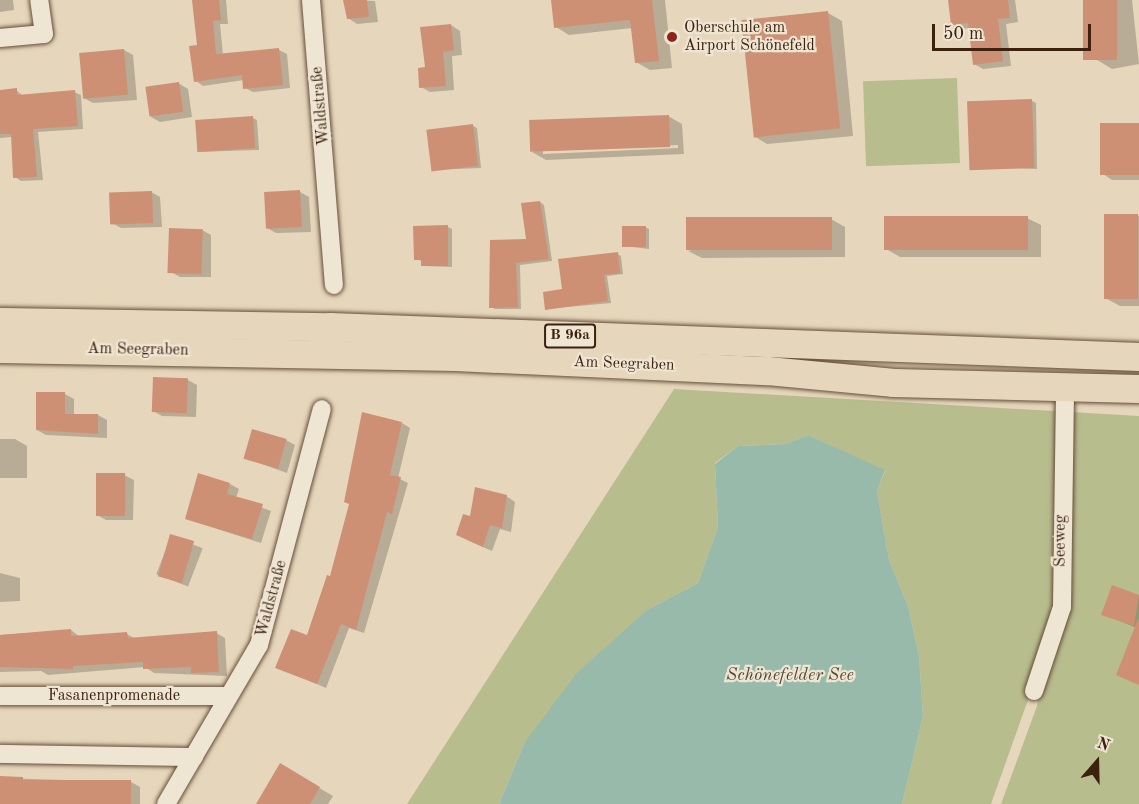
<!DOCTYPE html>
<meta charset="utf-8">
<style>
body{margin:0}
#map{position:relative;width:1139px;height:804px;overflow:hidden;background:#e6d7bc;font-family:"Old Standard TT",serif}
div>[style]{position:absolute}
.green>*{inset:0;background:#b8bd8e;transform-origin:0 0}
.water>*{inset:0;background:#97baab}
.shadow>*{inset:0;background:#0003;transform-origin:0 0}
.building>*{inset:0;background:#ce9075;transform-origin:0 0}
.roads{filter:drop-shadow(0 0 2px #664e3a) drop-shadow(0 0 2px #664e3a)}
.street>*{height:18px;margin:-9px;padding:0 9px;transform-origin:9px;border-radius:9px;background:#efe5d3}
.primary>*{height:28px;margin:-14px;padding:0 14px;transform-origin:14px;border-radius:14px;background:#e6d7bc}
.dots>*{width:16px;height:16px;translate:-50% -50%;box-sizing:border-box;border:3px solid #efe5d3;border-radius:50%}
span{translate:-50% -50%;white-space:nowrap;text-align:center;line-height:1.15;-webkit-text-stroke:4.5px #efe5d3;paint-order:stroke}
.shield-label span{padding:2px 4px;background:#efe5d3;border:2px solid;border-radius:4px;-webkit-text-stroke-width:0}
.shield-label{font-size:15px;color:#3b210e;font-weight:700}
.poi-label{font-size:16px;color:#3b210e}
.left{translate:0 -50%;text-align:left}
.street-label{font-size:16px;color:#3b210e}
.water-label{font-size:18px;color:#524735;font-style:italic}
.north{position:absolute;left:1067px;top:732px;width:60px;height:60px;-webkit-text-stroke:4px #efe5d3;paint-order:stroke;rotate:20deg;font-size:16px;font-weight:700;line-height:24px;text-align:center;color:#3b210e}
.north::after{content:'';display:block;margin:auto;width:21px;height:27px;background:#3b210e;clip-path:polygon(50% 0,100% 100%,50% 72%,0 100%)}
.scale{position:absolute;left:932px;top:24px;width:159px;height:27px;box-sizing:border-box;border:3px solid #3b210e;border-top:0;padding-left:8px;font-size:18px;line-height:21px;white-space:nowrap;color:#3b210e;-webkit-text-stroke:4px #efe5d3;paint-order:stroke}
</style>
<div id="map">
<div class="green">
<i style="left:957px;top:78px;width:85px;height:94px;rotate:88deg"></i>
<i style="clip-path:polygon(674px 389px,1139px 416px,1139px 804px,1001px 804px,1037px 706px,1046px 633px,1028px 700px,991px 804px,902px 804px,923px 716px,919px 656px,908px 606px,889px 560px,877px 491px,885px 471px,808px 435px,786px 444px,738px 446px,715px 463px,718px 527px,698px 583px,647px 610px,525px 742px,499px 804px,407px 804px)"></i>
</div>
<div class="water">
<i style="clip-path:polygon(808px 435px,885px 470px,877px 491px,889px 560px,908px 606px,919px 656px,923px 716px,902px 804px,499px 804px,525px 742px,576px 674px,647px 610px,698px 583px,718px 527px,715px 464px,738px 446px,786px 444px)"></i>
</div>
<div class="shadow">
<i style="clip-path:polygon(0 0,13px 0,14px 10px,0 12px)"></i>
<i style="clip-path:polygon(193px 0,226px 0,228px 24px,220px 24px,223px 55px,279px 50px,287px 54px,290px 88px,253px 92px,245px 88px,244px 80px,203px 86px,196px 81px,199px 46px)"></i>
<i style="clip-path:polygon(345px 0,375px 1px,378px 22px,357px 24px,348px 18px)"></i>
<i style="clip-path:polygon(553px 0,665px 0,672px 68px,650px 70px,636px 62px,632px 28px,569px 35px,556px 27px)"></i>
<i style="clip-path:polygon(949px 0,1015px 0,1018px 22px,1006px 24px,1011px 66px,983px 69px,974px 64px,970px 28px,961px 29px,952px 24px)"></i>
<i style="clip-path:polygon(1085px 0,1132px 0,1139px 64px,1112px 69px,1094px 58px)"></i>
<i style="clip-path:polygon(828px 13px,842px 21px,853px 136px,767px 144px,754px 136px)"></i>
<i style="clip-path:polygon(451px 25px,460px 31px,462px 55px,452px 56px,454px 90px,430px 92px,421px 87px,426px 68px)"></i>
<i style="clip-path:polygon(124px 50px,133px 55px,137px 100px,93px 103px,84px 98px)"></i>
<i style="clip-path:polygon(178px 83px,188px 89px,192px 117px,160px 122px,151px 117px)"></i>
<i style="clip-path:polygon(16px 90px,23px 96px,74px 92px,81px 95px,83px 129px,38px 132px,43px 180px,21px 181px,15px 177px,12px 137px,0 138px,0 91px)"></i>
<i style="clip-path:polygon(1032px 101px,1036px 103px,1037px 169px,971px 167px)"></i>
<i style="clip-path:polygon(evenodd,668px 116px,682px 124px,684px 154px,546px 160px,532px 152px,668px 116px,678px 145px,678px 148px,543px 154px,543px 151px,678px 145px)"></i>
<i style="clip-path:polygon(253px 118px,257px 120px,259px 150px,199px 152px)"></i>
<i style="clip-path:polygon(1139px 124px,1139px 180px,1112px 180px,1103px 174px)"></i>
<i style="clip-path:polygon(473px 126px,477px 128px,481px 168px,432px 170px)"></i>
<i style="clip-path:polygon(151px 192px,160px 197px,162px 227px,121px 228px,112px 223px)"></i>
<i style="clip-path:polygon(300px 192px,309px 197px,311px 232px,276px 233px,267px 228px)"></i>
<i style="clip-path:polygon(540px 202px,544px 205px,552px 261px,520px 265px,521px 309px,495px 309px,491px 307px,528px 241px)"></i>
<i style="clip-path:polygon(1106px 216px,1139px 216px,1139px 306px,1120px 306px,1107px 299px)"></i>
<i style="clip-path:polygon(1027px 218px,1041px 225px,1041px 257px,900px 257px,886px 249px)"></i>
<i style="clip-path:polygon(831px 219px,845px 227px,845px 257px,702px 258px,688px 251px)"></i>
<i style="clip-path:polygon(448px 227px,452px 229px,452px 267px,423px 266px,422px 261px,415px 259px,415px 228px)"></i>
<i style="clip-path:polygon(645px 227px,649px 229px,649px 249px,623px 246px)"></i>
<i style="clip-path:polygon(202px 230px,211px 235px,211px 277px,180px 277px,171px 272px)"></i>
<i style="clip-path:polygon(617px 254px,621px 256px,623px 274px,607px 276px,611px 303px,546px 309px,563px 290px)"></i>
<i style="clip-path:polygon(188px 380px,197px 385px,196px 417px,162px 416px,153px 411px)"></i>
<i style="clip-path:polygon(37px 393px,65px 394px,74px 399px,74px 416px,98px 415px,107px 420px,107px 438px,46px 435px,37px 430px)"></i>
<i style="clip-path:polygon(402px 423px,410px 428px,398px 478px,408px 483px,364px 633px,349px 628px,326px 688px,277px 667px,308px 637px)"></i>
<i style="clip-path:polygon(0 439px,15px 439px,27px 446px,27px 478px,0 478px)"></i>
<i style="clip-path:polygon(286px 440px,295px 445px,287px 473px,245px 458px)"></i>
<i style="clip-path:polygon(124px 475px,134px 480px,133px 520px,106px 520px,97px 515px)"></i>
<i style="clip-path:polygon(230px 484px,239px 489px,236px 498px,271px 511px,261px 543px,186px 519px)"></i>
<i style="clip-path:polygon(506px 496px,515px 502px,511px 532px,500px 529px,492px 551px,467px 540px,472px 518px)"></i>
<i style="left:171px;top:536px;width:34px;height:41px;rotate:21deg"></i>
<i style="clip-path:polygon(0 573px,20px 578px,20px 601px,0 602px)"></i>
<i style="clip-path:polygon(1113px 587px,1139px 596px,1139px 629px,1103px 614px)"></i>
<i style="clip-path:polygon(71px 630px,80px 637px,127px 634px,136px 639px,216px 633px,225px 638px,227px 676px,154px 673px,145px 667px,48px 675px,41px 671px,0 672px,0 635px)"></i>
<i style="clip-path:polygon(280px 765px,333px 796px,328px 804px,258px 804px)"></i>
<i style="clip-path:polygon(0 778px,131px 782px,140px 787px,140px 804px,0 804px)"></i>
</div>
<div class="building">
<i style="clip-path:polygon(192px 0,219px 0,221px 20px,213px 21px,216px 54px,279px 48px,283px 85px,243px 89px,242px 75px,194px 82px,189px 46px,197px 45px)"></i>
<i style="clip-path:polygon(343px 0,367px 0,369px 17px,347px 19px)"></i>
<i style="clip-path:polygon(551px 0,652px 0,659px 61px,635px 63px,630px 20px,554px 28px)"></i>
<i style="clip-path:polygon(948px 0,1008px 0,1010px 18px,998px 19px,1003px 61px,973px 65px,968px 23px,951px 25px)"></i>
<i style="left:1083px;top:0;width:34px;height:60px"></i>
<i style="left:828px;top:11px;width:118px;height:87px;rotate:84deg"></i>
<i style="clip-path:polygon(451px 24px,454px 50px,443px 52px,446px 86px,419px 88px,418px 68px,425px 67px,420px 27px)"></i>
<i style="left:124px;top:49px;width:46px;height:45px;rotate:85deg"></i>
<i style="left:179px;top:82px;width:30px;height:34px;rotate:82deg"></i>
<i style="clip-path:polygon(17px 88px,17px 95px,75px 90px,78px 126px,33px 129px,37px 177px,13px 178px,11px 134px,0 134px,0 90px)"></i>
<i style="left:1032px;top:99px;width:69px;height:65px;rotate:88deg"></i>
<i style="left:669px;top:115px;width:32px;height:140px;rotate:88deg"></i>
<i style="left:253px;top:116px;width:32px;height:58px;rotate:86deg"></i>
<i style="left:1100px;top:123px;width:39px;height:52px"></i>
<i style="left:473px;top:124px;width:42px;height:47px;rotate:83deg"></i>
<i style="left:300px;top:190px;width:37px;height:36px;rotate:87deg"></i>
<i style="left:152px;top:191px;width:32px;height:43px;rotate:88deg"></i>
<i style="clip-path:polygon(540px 201px,549px 259px,516px 263px,518px 307px,489px 308px,490px 240px,526px 239px,521px 203px)"></i>
<i style="left:1104px;top:214px;width:34px;height:85px"></i>
<i style="left:884px;top:216px;width:144px;height:34px"></i>
<i style="left:832px;top:217px;width:33px;height:146px;rotate:90deg"></i>
<i style="clip-path:polygon(448px 225px,448px 266px,421px 266px,421px 260px,414px 260px,413px 226px)"></i>
<i style="left:622px;top:226px;width:24px;height:21px"></i>
<i style="left:169px;top:228px;width:34px;height:45px;rotate:2deg"></i>
<i style="clip-path:polygon(618px 252px,620px 273px,604px 275px,608px 301px,545px 310px,543px 292px,562px 289px,558px 259px)"></i>
<i style="left:153px;top:377px;width:35px;height:35px;rotate:2deg"></i>
<i style="clip-path:polygon(36px 392px,65px 392px,65px 414px,98px 414px,98px 434px,36px 430px)"></i>
<i style="clip-path:polygon(362px 412px,402px 422px,390px 475px,401px 477px,392px 514px,387px 512px,356px 630px,341px 624px,317px 684px,275px 668px,291px 629px,307px 635px,327px 575px,330px 576px,349px 504px,344px 502px)"></i>
<i style="left:252px;top:429px;width:36px;height:31px;rotate:16deg"></i>
<i style="left:96px;top:473px;width:29px;height:43px"></i>
<i style="clip-path:polygon(198px 473px,230px 483px,227px 494px,263px 504px,252px 539px,185px 519px)"></i>
<i style="clip-path:polygon(475px 487px,507px 495px,502px 528px,490px 525px,483px 547px,456px 535px,463px 514px,470px 516px)"></i>
<i style="left:170px;top:534px;width:25px;height:44px;rotate:16deg"></i>
<i style="clip-path:polygon(1112px 585px,1139px 595px,1134px 626px,1101px 615px)"></i>
<i style="clip-path:polygon(1138px 619px,1139px 619px,1139px 685px,1116px 675px)"></i>
<i style="clip-path:polygon(71px 629px,71px 636px,127px 632px,128px 638px,217px 631px,219px 672px,191px 673px,191px 667px,143px 669px,143px 662px,73px 666px,73px 669px,0 667px,0 635px)"></i>
<i style="clip-path:polygon(280px 763px,320px 787px,310px 804px,256px 804px)"></i>
<i style="clip-path:polygon(0 776px,23px 777px,23px 780px,131px 780px,131px 804px,0 804px)"></i>
</div>
<div class="roads">
<div class="street">
<i style="left:311px;top:0;width:286px;rotate:85.4deg"></i>
<i style="left:0;top:38px;width:44px;rotate:-5.2deg"></i>
<i style="left:44px;top:34px;width:34px;rotate:-98deg"></i>
<i style="left:1034px;top:691px;width:89px;rotate:-71.6deg"></i>
<i style="left:1062px;top:607px;width:220px;rotate:-89.2deg"></i>
<i style="left:0;top:696px;width:227px"></i>
<i style="left:0;top:754px;width:194px;rotate:0.9deg"></i>
<i style="left:166px;top:804px;width:184px;rotate:-59.7deg"></i>
<i style="left:259px;top:645px;width:244px;rotate:-75.1deg"></i>
</div>
<div class="primary">
<i style="left:0;top:322px;width:330px;rotate:0.9deg"></i>
<i style="left:330px;top:327px;width:810px;rotate:2.12deg"></i>
<i style="left:0;top:349px;width:456px;rotate:1deg"></i>
<i style="left:456px;top:357px;width:312px;rotate:2.6deg"></i>
<i style="left:768px;top:371px;width:127px;rotate:5.4deg"></i>
<i style="left:894px;top:383px;width:245px;rotate:1.4deg"></i>
</div>
</div>
<div class="dots">
<i style="left:672px;top:37px;background:#8f2418"></i>
</div>
<div class="shield-label">
<span style="left:570px;top:336px">B 96a</span>
</div>
<div class="poi-label">
<span class="left" style="left:684px;top:37px">Oberschule am<br>Airport Schönefeld</span>
</div>
<div class="street-label">
<span style="left:321px;top:106px;rotate:-95deg">Waldstraße</span>
<span style="left:138px;top:350px;rotate:1deg">Am Seegraben</span>
<span style="left:624px;top:364px;rotate:2deg">Am Seegraben</span>
<span style="left:1061px;top:541px;rotate:-90deg">Seeweg</span>
<span style="left:272px;top:599px;rotate:-75deg">Waldstraße</span>
<span style="left:114px;top:696px">Fasanenpromenade</span>
</div>
<div class="water-label">
<span style="left:790px;top:675px">Schönefelder See</span>
</div>
<div class="north">N</div>
<div class="scale">50 m</div>
</div>
